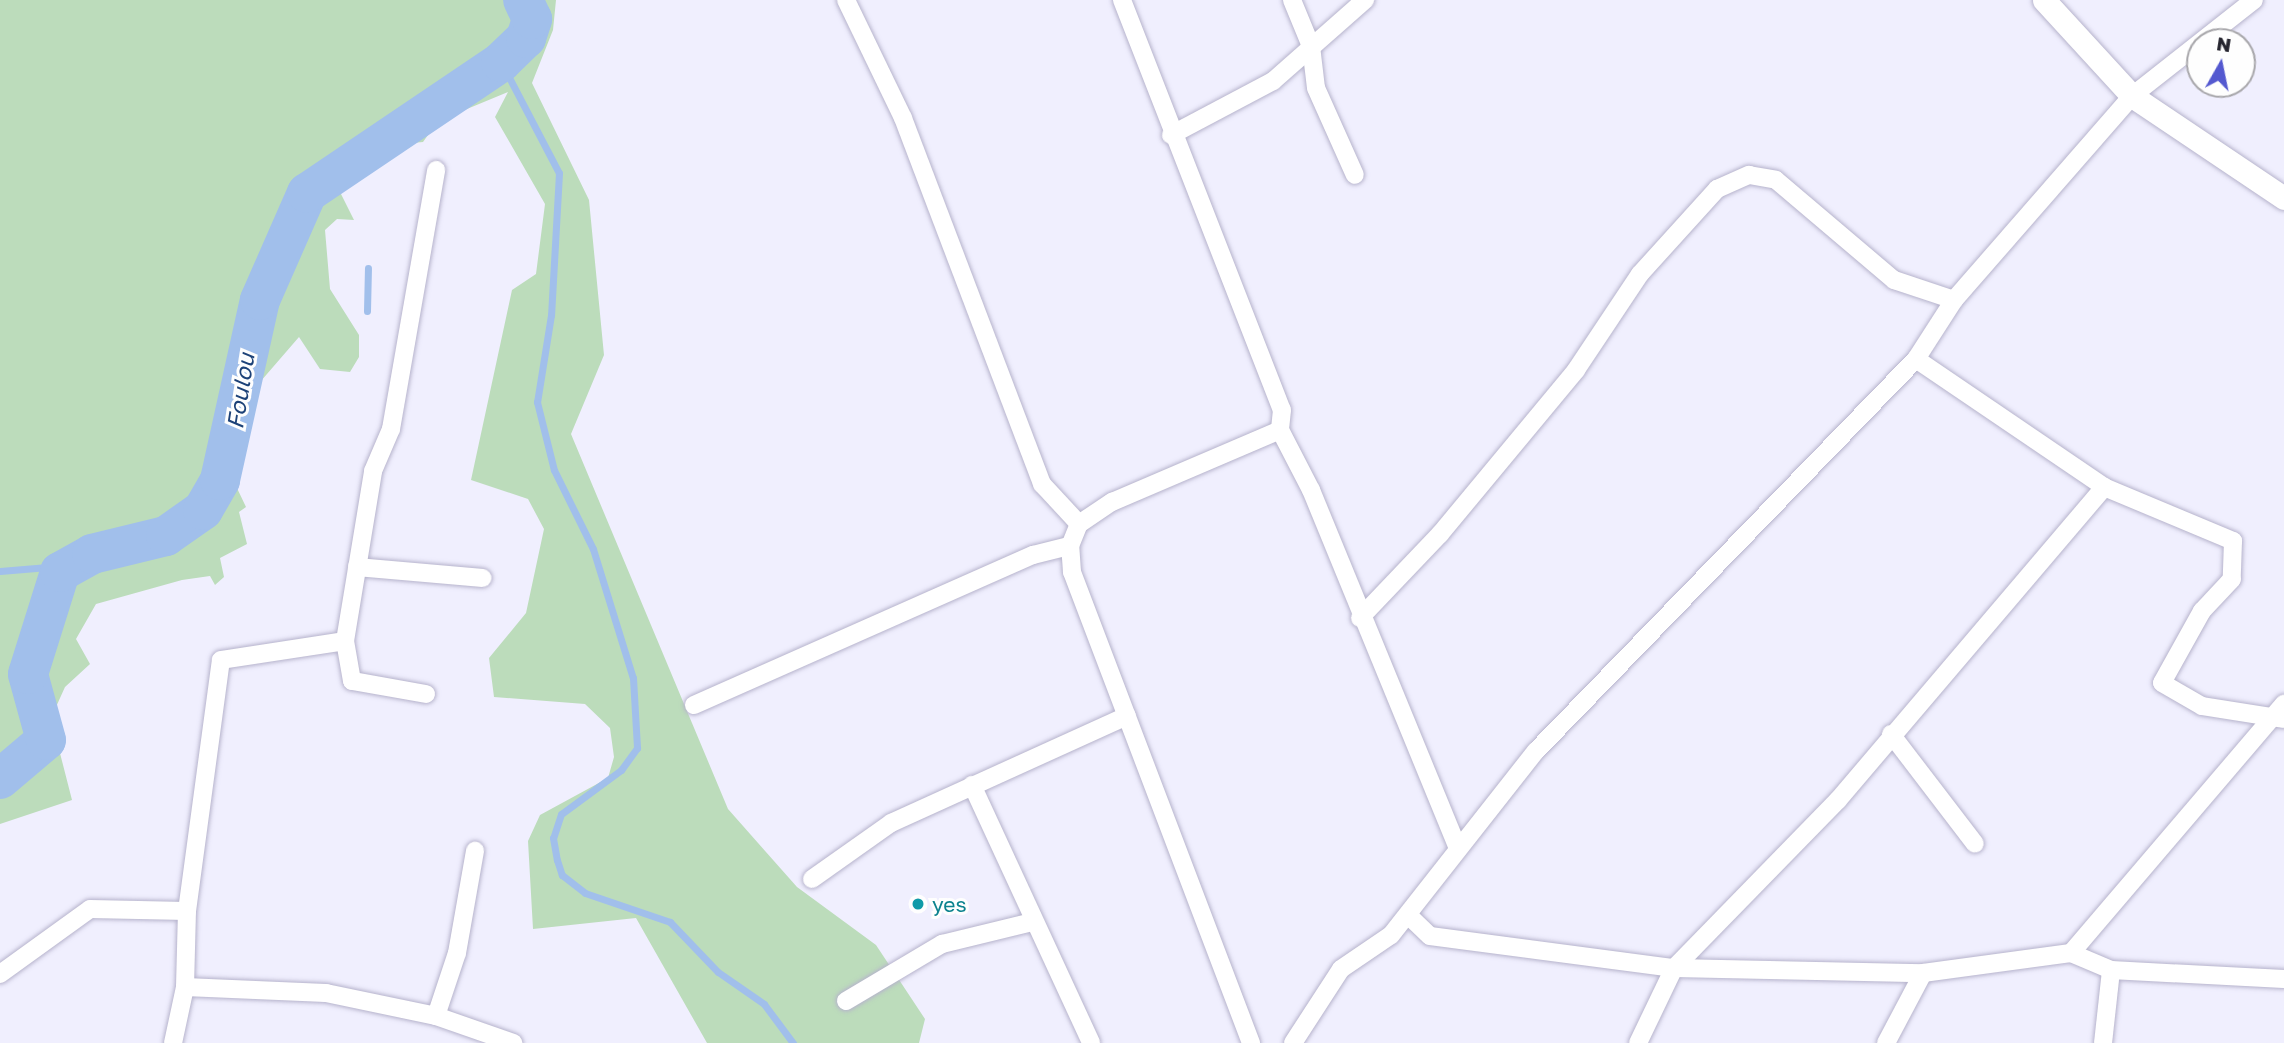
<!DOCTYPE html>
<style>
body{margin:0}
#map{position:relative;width:2284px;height:1043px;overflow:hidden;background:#f0effe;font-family:"Golos Text",sans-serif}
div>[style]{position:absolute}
.green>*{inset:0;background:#bcdcbb}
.stream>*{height:7px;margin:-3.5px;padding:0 3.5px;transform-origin:3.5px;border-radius:3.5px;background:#a1bfeb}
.river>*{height:40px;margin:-20px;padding:0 20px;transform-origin:20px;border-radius:20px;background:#a1bfeb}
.roads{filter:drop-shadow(0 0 2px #b6b3cc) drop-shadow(0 0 2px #b6b3cc)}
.minor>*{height:18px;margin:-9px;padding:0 9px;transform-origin:9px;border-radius:9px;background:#fff}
.tertiary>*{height:23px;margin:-11.5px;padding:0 11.5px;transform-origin:11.5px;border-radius:11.5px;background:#fff}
.dots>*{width:19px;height:19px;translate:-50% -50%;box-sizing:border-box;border:4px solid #fefefe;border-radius:50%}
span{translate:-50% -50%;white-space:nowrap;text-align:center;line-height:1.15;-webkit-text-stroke:6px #fefefe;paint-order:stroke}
.culture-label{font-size:21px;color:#0d838f}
.left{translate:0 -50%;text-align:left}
.water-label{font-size:23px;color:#1d4278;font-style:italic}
.north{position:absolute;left:2186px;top:28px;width:70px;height:70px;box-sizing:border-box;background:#fefefe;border:2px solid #a8a7ab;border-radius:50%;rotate:9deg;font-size:19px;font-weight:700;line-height:28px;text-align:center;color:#26252f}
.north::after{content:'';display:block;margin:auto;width:24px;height:32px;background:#5459d0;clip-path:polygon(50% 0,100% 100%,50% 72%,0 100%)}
</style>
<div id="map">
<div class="green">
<i style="clip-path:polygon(0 0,556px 0,553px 30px,532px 83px,589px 200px,604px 355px,571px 434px,728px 809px,797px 887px,876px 945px,925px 1019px,919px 1043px,707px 1043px,636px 918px,533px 929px,528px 841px,540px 815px,608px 778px,614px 757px,610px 728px,585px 704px,494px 697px,489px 658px,526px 613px,544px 529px,528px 499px,471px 480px,512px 290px,536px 274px,545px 204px,495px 117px,508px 92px,438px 121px,423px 142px,391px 145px,337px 186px,354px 220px,337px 219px,325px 230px,330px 289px,359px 335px,359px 357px,350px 372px,320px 369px,299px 337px,241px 404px,236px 486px,246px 507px,239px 512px,247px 544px,220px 558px,224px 577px,215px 585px,210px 576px,182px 580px,96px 604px,76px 639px,90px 664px,65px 687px,51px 718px,72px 800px,0 824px)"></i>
</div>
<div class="stream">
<i style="left:501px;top:62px;width:125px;rotate:62.4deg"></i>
<i style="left:559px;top:173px;width:142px;rotate:93.2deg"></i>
<i style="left:551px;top:315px;width:88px;rotate:99.1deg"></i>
<i style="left:537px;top:402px;width:70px;rotate:76deg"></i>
<i style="left:554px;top:470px;width:88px;rotate:63.7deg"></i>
<i style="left:593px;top:549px;width:135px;rotate:72.8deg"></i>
<i style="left:633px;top:678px;width:70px;rotate:86.7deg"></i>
<i style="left:637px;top:748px;width:27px;rotate:126deg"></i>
<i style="left:621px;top:770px;width:74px;rotate:143.7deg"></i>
<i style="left:561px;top:814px;width:25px;rotate:108deg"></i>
<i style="left:553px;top:838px;width:22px;rotate:80deg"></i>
<i style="left:557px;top:860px;width:16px;rotate:72deg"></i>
<i style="left:562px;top:875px;width:29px;rotate:38deg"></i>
<i style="left:585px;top:893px;width:90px;rotate:18.8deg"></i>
<i style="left:670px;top:922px;width:69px;rotate:46.2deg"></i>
<i style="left:718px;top:972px;width:56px;rotate:34.8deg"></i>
<i style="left:764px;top:1004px;width:49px;rotate:53.4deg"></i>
<i style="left:367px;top:311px;width:43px;rotate:-88.7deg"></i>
<i style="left:0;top:571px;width:48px;rotate:-4.8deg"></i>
<i style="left:48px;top:567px;width:13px;rotate:23deg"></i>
</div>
<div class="river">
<i style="left:0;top:779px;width:60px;rotate:-40.3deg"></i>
<i style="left:46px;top:740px;width:68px;rotate:-105.3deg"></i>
<i style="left:28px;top:674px;width:107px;rotate:-72.6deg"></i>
<i style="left:60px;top:572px;width:37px;rotate:-29deg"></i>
<i style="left:92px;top:554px;width:76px;rotate:-13.7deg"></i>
<i style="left:166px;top:536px;width:45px;rotate:-35.1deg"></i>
<i style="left:203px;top:510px;width:34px;rotate:-60deg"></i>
<i style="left:220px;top:480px;width:184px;rotate:-77.5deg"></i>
<i style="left:260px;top:300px;width:117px;rotate:-66.3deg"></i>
<i style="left:307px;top:193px;width:234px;rotate:-34deg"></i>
<i style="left:501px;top:62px;width:35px;rotate:-44deg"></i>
<i style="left:526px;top:38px;width:20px;rotate:-72deg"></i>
<i style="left:532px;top:19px;width:21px;rotate:-115deg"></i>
</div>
<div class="roads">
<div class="minor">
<i style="left:846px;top:0;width:131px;rotate:64.2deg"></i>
<i style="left:903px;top:118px;width:392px;rotate:69.2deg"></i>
<i style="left:1042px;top:484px;width:54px;rotate:47.2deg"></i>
<i style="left:1122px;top:0;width:440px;rotate:68.7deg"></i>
<i style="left:1282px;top:410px;width:20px;rotate:96deg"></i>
<i style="left:1292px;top:0;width:50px;rotate:67.6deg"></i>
<i style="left:1311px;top:46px;width:42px;rotate:83.2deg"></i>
<i style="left:1316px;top:88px;width:95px;rotate:65.9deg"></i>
<i style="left:1171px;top:135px;width:115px;rotate:-27.9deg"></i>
<i style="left:1273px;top:81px;width:123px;rotate:-41.4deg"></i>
<i style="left:1916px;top:359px;width:227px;rotate:34.2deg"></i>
<i style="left:2104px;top:487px;width:140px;rotate:22.7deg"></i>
<i style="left:2233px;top:541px;width:38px;rotate:92deg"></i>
<i style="left:2232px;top:579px;width:44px;rotate:133.2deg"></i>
<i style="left:2202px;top:611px;width:82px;rotate:119.1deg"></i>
<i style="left:2162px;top:683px;width:46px;rotate:29.9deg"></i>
<i style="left:2202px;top:706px;width:83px;rotate:9deg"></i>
<i style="left:357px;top:567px;width:126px;rotate:5deg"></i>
<i style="left:1360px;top:618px;width:116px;rotate:-46.4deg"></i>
<i style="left:1440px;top:534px;width:213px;rotate:-50.3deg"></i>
<i style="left:1576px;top:370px;width:115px;rotate:-56.3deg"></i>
<i style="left:1640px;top:274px;width:115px;rotate:-47.8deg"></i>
<i style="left:1717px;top:189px;width:35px;rotate:-24deg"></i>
<i style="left:1749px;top:175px;width:27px;rotate:10deg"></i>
<i style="left:1776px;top:180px;width:155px;rotate:40.3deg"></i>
<i style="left:1894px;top:280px;width:63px;rotate:18.4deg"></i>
<i style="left:426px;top:694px;width:75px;rotate:-170deg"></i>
<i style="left:352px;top:681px;width:41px;rotate:-99.9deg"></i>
<i style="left:345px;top:641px;width:172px;rotate:-80.6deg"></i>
<i style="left:373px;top:471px;width:46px;rotate:-66.8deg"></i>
<i style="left:391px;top:429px;width:263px;rotate:-80.1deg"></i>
<i style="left:694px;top:705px;width:371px;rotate:-23.9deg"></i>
<i style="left:1033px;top:555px;width:38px;rotate:-14deg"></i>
<i style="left:1891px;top:734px;width:138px;rotate:52.6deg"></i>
<i style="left:972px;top:785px;width:284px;rotate:65.2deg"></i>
<i style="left:812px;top:879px;width:97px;rotate:-35.3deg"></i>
<i style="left:891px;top:823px;width:259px;rotate:-24.4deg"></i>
<i style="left:1408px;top:915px;width:30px;rotate:44deg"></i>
<i style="left:1430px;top:936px;width:246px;rotate:7.5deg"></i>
<i style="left:1674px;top:968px;width:249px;rotate:1.2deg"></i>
<i style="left:1923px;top:973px;width:149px;rotate:-7.7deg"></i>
<i style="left:2071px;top:953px;width:43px;rotate:23deg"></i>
<i style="left:2111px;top:970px;width:173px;rotate:3deg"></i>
<i style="left:2071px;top:953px;width:328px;rotate:-49.5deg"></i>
<i style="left:0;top:974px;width:111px;rotate:-35.8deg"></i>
<i style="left:90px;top:909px;width:97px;rotate:1.2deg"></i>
<i style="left:185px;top:987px;width:141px;rotate:2.4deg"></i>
<i style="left:326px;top:993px;width:112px;rotate:11.8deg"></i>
<i style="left:436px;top:1016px;width:82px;rotate:19.3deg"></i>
<i style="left:846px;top:1001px;width:112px;rotate:-30.7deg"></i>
<i style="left:942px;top:944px;width:93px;rotate:-13.7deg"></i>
<i style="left:436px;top:1016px;width:66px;rotate:-71.6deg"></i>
<i style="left:457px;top:953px;width:104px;rotate:-80deg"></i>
<i style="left:173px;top:1043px;width:57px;rotate:-77.9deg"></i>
<i style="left:185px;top:987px;width:76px;rotate:-88.5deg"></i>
<i style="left:187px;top:911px;width:253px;rotate:-82.3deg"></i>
<i style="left:221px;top:660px;width:125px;rotate:-8.7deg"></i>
<i style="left:1251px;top:1043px;width:504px;rotate:-110.81deg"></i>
<i style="left:1072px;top:572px;width:26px;rotate:-94deg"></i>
<i style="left:1070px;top:546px;width:24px;rotate:-68deg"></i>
<i style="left:1079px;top:524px;width:40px;rotate:-34deg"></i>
<i style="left:1112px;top:502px;width:183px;rotate:-23.2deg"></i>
<i style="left:1280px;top:430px;width:68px;rotate:62.7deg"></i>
<i style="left:1311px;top:490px;width:385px;rotate:67.7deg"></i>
<i style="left:1293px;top:1043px;width:88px;rotate:-57deg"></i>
<i style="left:1341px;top:969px;width:60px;rotate:-34.2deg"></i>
<i style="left:1391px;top:935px;width:234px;rotate:-51.8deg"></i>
<i style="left:1536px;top:751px;width:546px;rotate:-45.89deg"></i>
<i style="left:1916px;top:359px;width:70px;rotate:-57.2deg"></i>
<i style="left:1954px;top:300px;width:271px;rotate:-48.9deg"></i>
<i style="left:2132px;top:96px;width:155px;rotate:-38.2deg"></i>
<i style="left:1638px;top:1043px;width:83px;rotate:-64.4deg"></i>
<i style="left:1674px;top:968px;width:235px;rotate:-45.7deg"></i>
<i style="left:1838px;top:800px;width:411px;rotate:-49.6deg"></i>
<i style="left:1886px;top:1043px;width:79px;rotate:-62.1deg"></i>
<i style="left:2103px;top:1043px;width:73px;rotate:-83.7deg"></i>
</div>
<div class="tertiary">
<i style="left:2044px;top:0;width:130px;rotate:47.5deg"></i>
<i style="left:2132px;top:96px;width:183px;rotate:33.9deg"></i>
</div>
</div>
<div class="dots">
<i style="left:918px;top:904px;background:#0f9aa8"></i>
</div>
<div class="culture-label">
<span class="left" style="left:932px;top:904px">yes</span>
</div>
<div class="water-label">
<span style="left:240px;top:391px;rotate:-81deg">Foulou</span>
</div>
<div class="north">N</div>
</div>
